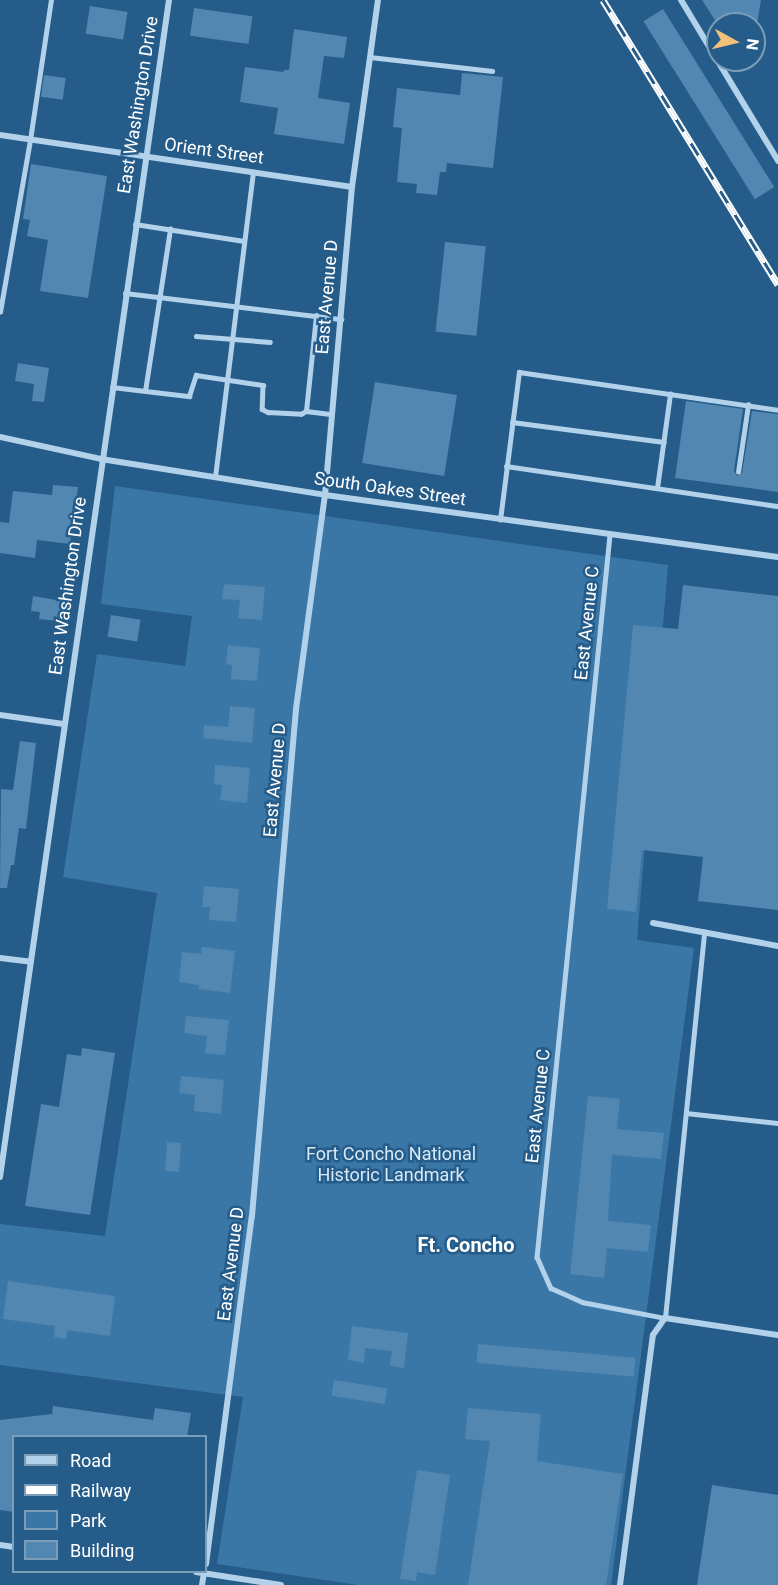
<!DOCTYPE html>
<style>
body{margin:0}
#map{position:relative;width:778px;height:1585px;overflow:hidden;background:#255c89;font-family:Roboto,sans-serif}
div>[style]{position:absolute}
.green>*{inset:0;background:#3a76a6}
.building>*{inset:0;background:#5287b2;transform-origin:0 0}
.service>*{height:4.5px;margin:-2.25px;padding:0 2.25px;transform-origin:2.25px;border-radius:2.25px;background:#b2d1ea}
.minor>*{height:6px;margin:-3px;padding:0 3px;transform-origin:3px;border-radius:3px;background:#b2d1ea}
.rail>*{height:7px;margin-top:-3.5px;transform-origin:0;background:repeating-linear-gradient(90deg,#255c89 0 14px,#fff 0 28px);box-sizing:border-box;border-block:2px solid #fff}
span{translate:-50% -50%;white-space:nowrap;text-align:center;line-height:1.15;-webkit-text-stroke:5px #255c89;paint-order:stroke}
.street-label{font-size:18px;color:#fff}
.park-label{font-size:18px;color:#d7e9f7}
.neighbourhood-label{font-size:20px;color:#fff;font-weight:700}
.legend{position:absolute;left:12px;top:1435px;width:195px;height:138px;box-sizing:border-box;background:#255c89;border:2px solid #7c9db8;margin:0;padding:8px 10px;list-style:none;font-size:18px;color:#fff}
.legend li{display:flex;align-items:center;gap:12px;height:30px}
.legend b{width:30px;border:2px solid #7c9db8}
.north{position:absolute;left:706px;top:12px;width:60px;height:60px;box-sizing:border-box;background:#255c89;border:2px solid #7c9db8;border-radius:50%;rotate:98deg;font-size:16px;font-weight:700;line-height:24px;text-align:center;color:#fff}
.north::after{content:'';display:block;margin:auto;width:21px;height:27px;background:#f3c177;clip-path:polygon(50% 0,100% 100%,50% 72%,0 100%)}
</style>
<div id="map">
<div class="green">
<i style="clip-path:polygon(115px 486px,668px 565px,637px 940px,694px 948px,611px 1585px,358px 1585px,217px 1564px,243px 1397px,0 1365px,0 1224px,105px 1236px,157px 893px,63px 877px,97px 654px,185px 666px,192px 616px,101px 604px)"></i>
</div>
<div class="building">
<i style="clip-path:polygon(702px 0,761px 0,757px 24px,718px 25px)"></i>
<i style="left:90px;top:6px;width:38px;height:28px;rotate:9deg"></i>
<i style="left:194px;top:8px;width:59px;height:28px;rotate:8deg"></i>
<i style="left:663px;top:9px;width:210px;height:23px;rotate:58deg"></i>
<i style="clip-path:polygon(294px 29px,347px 37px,344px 58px,324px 56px,318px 98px,350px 103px,344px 144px,274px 134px,278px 108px,240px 102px,245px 67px,283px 72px,284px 70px,289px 70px)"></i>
<i style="clip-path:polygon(462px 73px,503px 77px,493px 168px,447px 163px,446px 172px,440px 172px,437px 195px,416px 193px,417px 184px,397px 182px,402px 128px,393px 127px,397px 88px,460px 95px)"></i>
<i style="left:44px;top:75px;width:22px;height:22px;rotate:8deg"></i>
<i style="clip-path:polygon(31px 164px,107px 176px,88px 298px,40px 291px,48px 240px,27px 236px,30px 220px,23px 219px)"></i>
<i style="left:445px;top:242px;width:41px;height:90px;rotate:6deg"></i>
<i style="clip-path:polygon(18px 363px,49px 368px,44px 402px,32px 401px,34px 384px,15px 381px)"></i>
<i style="left:375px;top:382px;width:83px;height:82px;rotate:9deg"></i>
<i style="clip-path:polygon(686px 401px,743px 409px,734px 471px,737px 476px,742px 473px,752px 411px,778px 414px,778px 492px,675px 478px)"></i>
<i style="clip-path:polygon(53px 485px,78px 487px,70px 544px,37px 540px,35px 558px,0 553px,0 522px,9px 523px,13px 491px,52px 495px)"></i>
<i style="clip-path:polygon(224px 584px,265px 587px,262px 620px,238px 618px,240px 600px,222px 599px)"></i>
<i style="clip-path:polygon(683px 585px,778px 596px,778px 910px,698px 901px,703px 857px,642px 850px,636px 912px,607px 909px,633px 625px,678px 629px)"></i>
<i style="clip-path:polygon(33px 596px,62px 601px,59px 621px,39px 619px,40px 612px,31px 611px)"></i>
<i style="left:111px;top:615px;width:30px;height:22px;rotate:9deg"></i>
<i style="clip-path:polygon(228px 645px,260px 648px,257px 681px,231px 679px,232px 665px,226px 664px)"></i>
<i style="clip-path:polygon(230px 706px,255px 708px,252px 743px,203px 738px,204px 725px,228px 727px)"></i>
<i style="clip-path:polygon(20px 741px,36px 743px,26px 829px,19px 828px,14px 865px,11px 865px,7px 888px,0 888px,1px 789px,13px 790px)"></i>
<i style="clip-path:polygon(215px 765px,250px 768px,247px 803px,220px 800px,222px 785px,214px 784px)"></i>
<i style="clip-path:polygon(204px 886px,239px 889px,236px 922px,209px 920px,210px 907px,202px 907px)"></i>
<i style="clip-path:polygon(202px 947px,235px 951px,230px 993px,199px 989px,199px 985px,179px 982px,182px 952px,201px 954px)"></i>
<i style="clip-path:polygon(186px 1016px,229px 1020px,225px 1055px,205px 1053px,207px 1036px,184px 1033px)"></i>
<i style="clip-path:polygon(82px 1048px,115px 1053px,90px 1215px,25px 1206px,41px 1104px,59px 1107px,67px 1054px,81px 1056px)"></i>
<i style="clip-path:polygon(181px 1076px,224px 1080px,221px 1114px,194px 1111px,195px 1095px,179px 1093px)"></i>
<i style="clip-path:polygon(588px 1096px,620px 1099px,617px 1129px,664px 1133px,661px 1159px,612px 1155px,608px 1221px,651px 1225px,648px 1252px,607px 1248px,604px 1278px,570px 1274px)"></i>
<i style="left:167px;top:1142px;width:14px;height:29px;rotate:4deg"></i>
<i style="clip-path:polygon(8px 1281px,115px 1296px,110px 1336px,67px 1330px,66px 1339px,54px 1337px,55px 1326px,3px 1319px)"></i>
<i style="clip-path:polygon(352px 1326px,408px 1333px,404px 1368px,390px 1366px,392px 1351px,365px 1348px,364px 1363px,348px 1360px)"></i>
<i style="left:478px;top:1344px;width:158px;height:19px;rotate:5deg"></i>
<i style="left:334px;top:1380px;width:54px;height:16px;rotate:9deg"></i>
<i style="clip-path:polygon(53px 1406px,153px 1420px,155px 1408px,191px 1413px,187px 1437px,14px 1437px,14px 1512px,0 1510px,0 1420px,52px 1414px)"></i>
<i style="clip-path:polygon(468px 1408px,541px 1414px,537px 1461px,623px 1474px,606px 1585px,468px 1585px,490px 1441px,465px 1439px)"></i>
<i style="clip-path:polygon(417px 1470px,450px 1475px,435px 1575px,417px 1572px,416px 1581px,400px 1579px)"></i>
<i style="clip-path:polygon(712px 1485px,778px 1495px,778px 1585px,697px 1585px)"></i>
</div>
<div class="service">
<i style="left:370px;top:57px;width:123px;rotate:6.5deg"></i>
<i style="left:135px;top:224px;width:110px;rotate:8.9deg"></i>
<i style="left:125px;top:293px;width:218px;rotate:6.9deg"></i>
<i style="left:0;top:312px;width:175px;rotate:-80.1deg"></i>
<i style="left:30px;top:140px;width:142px;rotate:-81.5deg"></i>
<i style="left:196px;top:336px;width:74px;rotate:4.6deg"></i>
<i style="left:112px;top:387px;width:78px;rotate:6.7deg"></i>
<i style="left:189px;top:396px;width:22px;rotate:-72deg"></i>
<i style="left:196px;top:375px;width:68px;rotate:8.5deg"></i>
<i style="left:263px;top:385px;width:24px;rotate:92deg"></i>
<i style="left:262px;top:409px;width:7px;rotate:27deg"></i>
<i style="left:268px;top:412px;width:33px;rotate:3deg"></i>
<i style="left:301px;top:414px;width:6px;rotate:-31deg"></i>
<i style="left:306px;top:411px;width:96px;rotate:-84deg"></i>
<i style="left:145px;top:391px;width:164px;rotate:-81.2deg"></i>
<i style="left:306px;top:411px;width:26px;rotate:7deg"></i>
<i style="left:512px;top:422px;width:153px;rotate:7.5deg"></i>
<i style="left:506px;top:466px;width:275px;rotate:8.4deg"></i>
<i style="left:738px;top:472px;width:68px;rotate:-81.5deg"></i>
<i style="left:215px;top:477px;width:307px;rotate:-82.9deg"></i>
<i style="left:657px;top:488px;width:95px;rotate:-82.1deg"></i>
<i style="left:500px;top:520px;width:149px;rotate:-82.7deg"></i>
<i style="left:519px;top:372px;width:262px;rotate:8.3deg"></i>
<i style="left:610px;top:535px;width:726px;rotate:95.77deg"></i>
<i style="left:537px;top:1257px;width:34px;rotate:66deg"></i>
<i style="left:551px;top:1288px;width:34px;rotate:24deg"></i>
<i style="left:582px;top:1302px;width:85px;rotate:10.9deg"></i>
<i style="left:665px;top:1318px;width:388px;rotate:-84.2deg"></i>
<i style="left:686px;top:1113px;width:93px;rotate:6.2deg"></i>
</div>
<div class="minor">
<i style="left:681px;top:0;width:188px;rotate:58.9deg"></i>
<i style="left:0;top:135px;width:356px;rotate:8.4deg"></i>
<i style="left:0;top:437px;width:103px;rotate:12.3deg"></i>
<i style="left:101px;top:459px;width:227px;rotate:9.1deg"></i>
<i style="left:325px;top:495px;width:457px;rotate:7.8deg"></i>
<i style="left:0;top:715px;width:64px;rotate:8.1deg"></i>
<i style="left:653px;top:923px;width:127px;rotate:10.4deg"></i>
<i style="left:0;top:958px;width:31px;rotate:7deg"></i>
<i style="left:0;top:1177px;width:1189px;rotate:-81.83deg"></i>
<i style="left:0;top:1545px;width:14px;rotate:8deg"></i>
<i style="left:206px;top:1564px;width:351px;rotate:-82.5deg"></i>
<i style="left:252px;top:1216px;width:509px;rotate:-85.04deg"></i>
<i style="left:296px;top:709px;width:216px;rotate:-82.3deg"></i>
<i style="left:325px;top:495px;width:309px;rotate:-85deg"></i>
<i style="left:352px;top:187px;width:189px;rotate:-82.1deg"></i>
<i style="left:196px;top:1572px;width:86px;rotate:8.7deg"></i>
<i style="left:202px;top:1585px;width:13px;rotate:-81deg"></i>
<i style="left:620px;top:1585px;width:252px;rotate:-82.5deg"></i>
<i style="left:653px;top:1335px;width:21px;rotate:-55deg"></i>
<i style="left:665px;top:1318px;width:114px;rotate:8.6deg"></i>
</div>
<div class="rail">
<i style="left:603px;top:0;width:334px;rotate:58.4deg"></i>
</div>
<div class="street-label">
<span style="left:138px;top:105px;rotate:-81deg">East Washington Drive</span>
<span style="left:214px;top:151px;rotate:8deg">Orient Street</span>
<span style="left:327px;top:297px;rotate:-85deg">East Avenue D</span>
<span style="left:390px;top:489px;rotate:8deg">South Oakes Street</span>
<span style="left:68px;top:586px;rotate:-82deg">East Washington Drive</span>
<span style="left:587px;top:623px;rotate:-84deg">East Avenue C</span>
<span style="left:275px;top:780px;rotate:-85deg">East Avenue D</span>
<span style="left:538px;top:1106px;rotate:-84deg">East Avenue C</span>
<span style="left:231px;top:1264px;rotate:-83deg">East Avenue D</span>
</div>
<div class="park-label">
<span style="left:391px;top:1165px">Fort Concho National<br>Historic Landmark</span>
</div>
<div class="neighbourhood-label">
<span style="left:466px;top:1245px">Ft. Concho</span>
</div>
<ul class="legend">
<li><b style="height:8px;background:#b2d1ea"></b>Road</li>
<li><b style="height:8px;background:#fff"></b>Railway</li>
<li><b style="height:16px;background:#3a76a6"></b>Park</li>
<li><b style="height:16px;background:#5287b2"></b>Building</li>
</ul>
<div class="north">N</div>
</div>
